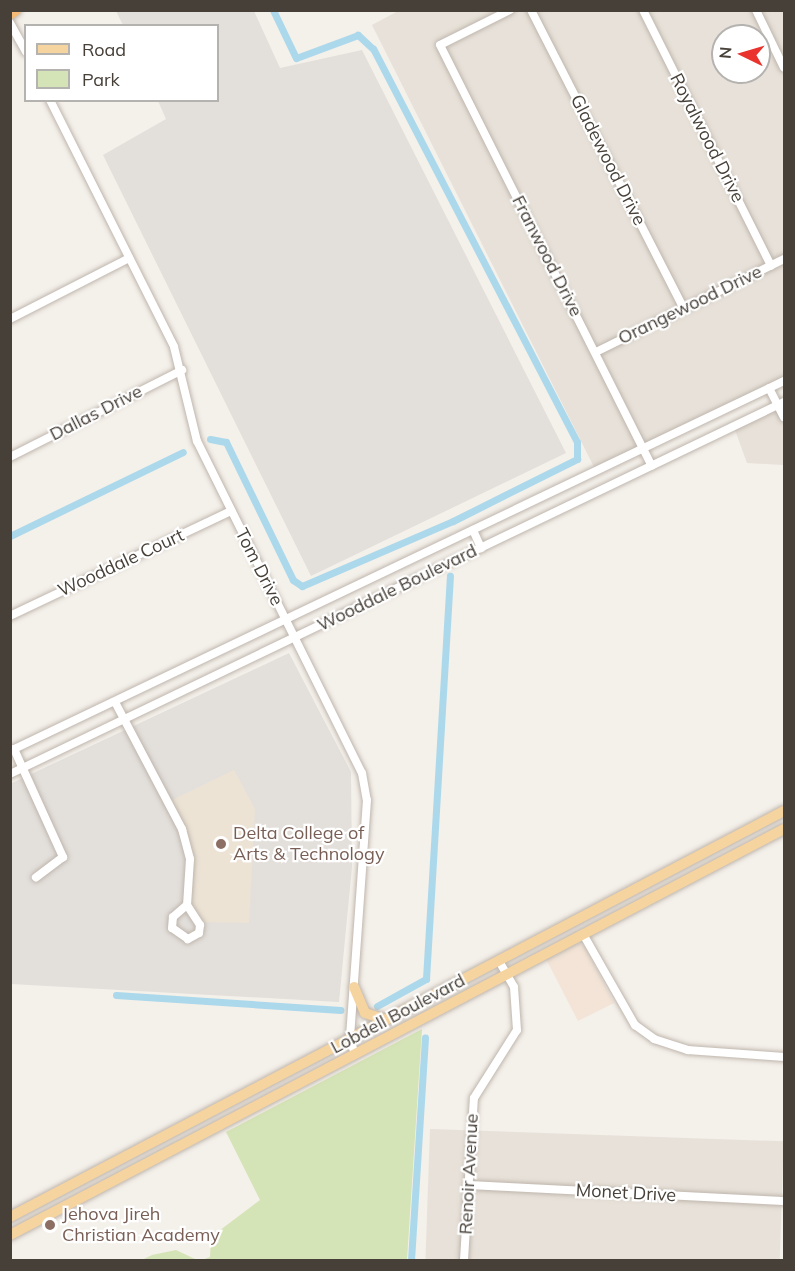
<!DOCTYPE html>
<style>
body{margin:0}
#map{position:relative;width:795px;height:1271px;overflow:hidden;background:#f4f0ea;font-family:Mulish,sans-serif}
div>[style]{position:absolute}
.residential>*{inset:0;background:#e7e1d9;transform-origin:0 0}
.commercial>*{inset:0;background:#f3e4d7}
.industrial>*{inset:0;background:#e3dfdb}
.education>*{inset:0;background:#ece3d5}
.green>*{inset:0;background:#d5e4b6}
.canal>*{height:7px;margin:-3.5px;padding:0 3.5px;transform-origin:3.5px;border-radius:3.5px;background:#acd8eb}
.roads{filter:drop-shadow(0 0 2px #bfb6ad) drop-shadow(0 0 2px #bfb6ad)}
.minor>*{height:8px;margin:-4px;padding:0 4px;transform-origin:4px;border-radius:4px;background:#fff}
.major>*{height:10px;margin:-5px;padding:0 5px;transform-origin:5px;border-radius:5px;background:#f6d4a0}
.highway>*{height:12px;margin:-6px;padding:0 6px;transform-origin:6px;border-radius:6px;background:#f3bb76}
.dots>*{width:16px;height:16px;translate:-50% -50%;box-sizing:border-box;border:3px solid #fff;border-radius:50%}
span{translate:-50% -50%;white-space:nowrap;text-align:center;line-height:1.15;-webkit-text-stroke:4.5px #fff;paint-order:stroke}
.street-label{font-size:18px;color:#474039}
.education-label{font-size:18px;color:#785e54}
.left{translate:0 -50%;text-align:left}
.frame{position:absolute;inset:0;border:12px solid #474039;pointer-events:none}
.legend{position:absolute;left:24px;top:24px;width:195px;height:78px;box-sizing:border-box;background:#fff;border:2px solid #b5b3b0;margin:0;padding:8px 10px;list-style:none;font-size:18px;color:#474039}
.legend li{display:flex;align-items:center;gap:12px;height:30px}
.legend b{width:30px;border:2px solid #b5b3b0}
.north{position:absolute;left:711px;top:24px;width:60px;height:60px;box-sizing:border-box;background:#fff;border:2px solid #b5b3b0;border-radius:50%;rotate:275deg;font-size:16px;font-weight:700;line-height:24px;text-align:center;color:#474039}
.north::after{content:'';display:block;margin:auto;width:21px;height:27px;background:#e9332c;clip-path:polygon(50% 0,100% 100%,50% 72%,0 100%)}
</style>
<div id="map">
<div class="residential">
<i style="clip-path:polygon(evenodd,400px 10px,784px 11px,784px 381px,596px 471px,372px 25px,400px 10px,723px 36px,759px 36px,759px 72px,723px 72px,723px 36px)"></i>
<i style="clip-path:polygon(784px 407px,784px 465px,747px 463px,735px 430px)"></i>
<i style="left:430px;top:1129px;width:354px;height:131px;rotate:2deg"></i>
</div>
<div class="commercial">
<i style="clip-path:polygon(578px 943px,585px 947px,614px 1003px,578px 1021px,546px 959px)"></i>
</div>
<div class="industrial">
<i style="clip-path:polygon(116px 11px,254px 11px,280px 68px,362px 50px,566px 453px,311px 576px,103px 155px,166px 119px,158px 101px,218px 100px,218px 26px,123px 25px)"></i>
<i style="clip-path:polygon(289px 653px,351px 772px,352px 867px,339px 1002px,11px 984px,10px 784px)"></i>
</div>
<div class="education">
<i style="clip-path:polygon(234px 770px,255px 809px,249px 923px,201px 922px,190px 903px,192px 862px,170px 801px)"></i>
</div>
<div class="green">
<i style="clip-path:polygon(422px 1029px,407px 1260px,202px 1260px,210px 1257px,211px 1237px,260px 1200px,226px 1132px)"></i>
<i style="clip-path:polygon(176px 1250px,197px 1260px,142px 1260px,152px 1255px)"></i>
</div>
<div class="canal">
<i style="left:210px;top:439px;width:16px;rotate:11deg"></i>
<i style="left:226px;top:442px;width:153px;rotate:64.1deg"></i>
<i style="left:293px;top:580px;width:11px;rotate:34deg"></i>
<i style="left:302px;top:586px;width:164px;rotate:-23.3deg"></i>
<i style="left:453px;top:521px;width:139px;rotate:-26.6deg"></i>
<i style="left:577px;top:459px;width:17px;rotate:-90deg"></i>
<i style="left:577px;top:442px;width:443px;rotate:-117.4deg"></i>
<i style="left:373px;top:49px;width:21px;rotate:-137deg"></i>
<i style="left:358px;top:35px;width:66px;rotate:159.6deg"></i>
<i style="left:296px;top:58px;width:53px;rotate:-115.6deg"></i>
<i style="left:10px;top:536px;width:192px;rotate:-25.9deg"></i>
<i style="left:116px;top:995px;width:225px;rotate:3.8deg"></i>
<i style="left:377px;top:1006px;width:56px;rotate:-28.9deg"></i>
<i style="left:426px;top:979px;width:404px;rotate:-86.6deg"></i>
<i style="left:411px;top:1260px;width:223px;rotate:-86.4deg"></i>
</div>
<div class="roads">
<div class="minor">
<i style="left:510px;top:10px;width:78px;rotate:153.4deg"></i>
<i style="left:440px;top:45px;width:471px;rotate:63.3deg"></i>
<i style="left:531px;top:10px;width:336px;rotate:62.9deg"></i>
<i style="left:643px;top:10px;width:286px;rotate:63.4deg"></i>
<i style="left:756px;top:10px;width:64px;rotate:64.2deg"></i>
<i style="left:10px;top:23px;width:33px;rotate:61deg"></i>
<i style="left:50px;top:100px;width:276px;rotate:63.3deg"></i>
<i style="left:174px;top:347px;width:97px;rotate:76.3deg"></i>
<i style="left:197px;top:441px;width:371px;rotate:63.6deg"></i>
<i style="left:362px;top:773px;width:27px;rotate:80deg"></i>
<i style="left:367px;top:800px;width:241px;rotate:94.1deg"></i>
<i style="left:350px;top:1040px;width:15px;rotate:70deg"></i>
<i style="left:10px;top:319px;width:134px;rotate:-27.1deg"></i>
<i style="left:596px;top:352px;width:210px;rotate:-26.3deg"></i>
<i style="left:769px;top:388px;width:33px;rotate:63deg"></i>
<i style="left:10px;top:457px;width:193px;rotate:-26.8deg"></i>
<i style="left:473px;top:530px;width:20px;rotate:66deg"></i>
<i style="left:10px;top:616px;width:245px;rotate:-25.4deg"></i>
<i style="left:115px;top:702px;width:144px;rotate:62.2deg"></i>
<i style="left:182px;top:829px;width:31px;rotate:75deg"></i>
<i style="left:190px;top:859px;width:46px;rotate:93.7deg"></i>
<i style="left:187px;top:905px;width:24px;rotate:57deg"></i>
<i style="left:200px;top:925px;width:8px;rotate:97deg"></i>
<i style="left:199px;top:933px;width:13px;rotate:151deg"></i>
<i style="left:188px;top:939px;width:19px;rotate:-145deg"></i>
<i style="left:172px;top:928px;width:11px;rotate:-85deg"></i>
<i style="left:173px;top:917px;width:18px;rotate:-41deg"></i>
<i style="left:14px;top:749px;width:119px;rotate:65.6deg"></i>
<i style="left:63px;top:857px;width:34px;rotate:143deg"></i>
<i style="left:10px;top:751px;width:858px;rotate:-25.55deg"></i>
<i style="left:10px;top:774px;width:859px;rotate:-25.67deg"></i>
<i style="left:583px;top:934px;width:105px;rotate:60.3deg"></i>
<i style="left:635px;top:1025px;width:24px;rotate:36deg"></i>
<i style="left:654px;top:1039px;width:36px;rotate:18deg"></i>
<i style="left:688px;top:1050px;width:96px;rotate:4.2deg"></i>
<i style="left:468px;top:1185px;width:316px;rotate:2.9deg"></i>
<i style="left:464px;top:1260px;width:162px;rotate:-86.5deg"></i>
<i style="left:474px;top:1098px;width:80px;rotate:-57.7deg"></i>
<i style="left:517px;top:1030px;width:43px;rotate:-94deg"></i>
<i style="left:514px;top:987px;width:30px;rotate:-120deg"></i>
</div>
<div class="major">
<i style="left:354px;top:987px;width:28px;rotate:67deg"></i>
<i style="left:365px;top:1013px;width:22px;rotate:18deg"></i>
<i style="left:10px;top:1217px;width:874px;rotate:-27.68deg"></i>
<i style="left:10px;top:1235px;width:874px;rotate:-27.68deg"></i>
</div>
<div class="highway">
<i style="left:10px;top:13px;width:6px;rotate:-31deg"></i>
</div>
</div>
<div class="dots">
<i style="left:221px;top:844px;background:#8d6e63"></i>
<i style="left:50px;top:1225px;background:#8d6e63"></i>
</div>
<div class="street-label">
<span style="left:707px;top:138px;rotate:63deg">Royalwood Drive</span>
<span style="left:608px;top:160px;rotate:63deg">Gladewood Drive</span>
<span style="left:547px;top:256px;rotate:63deg">Franwood Drive</span>
<span style="left:690px;top:305px;rotate:-26deg">Orangewood Drive</span>
<span style="left:96px;top:413px;rotate:-27deg">Dallas Drive</span>
<span style="left:121px;top:563px;rotate:-25deg">Wooddale Court</span>
<span style="left:259px;top:567px;rotate:63deg">Tom Drive</span>
<span style="left:397px;top:588px;rotate:-26deg">Wooddale Boulevard</span>
<span style="left:398px;top:1014px;rotate:-28deg">Lobdell Boulevard</span>
<span style="left:469px;top:1174px;rotate:-87deg">Renoir Avenue</span>
<span style="left:626px;top:1193px;rotate:3deg">Monet Drive</span>
</div>
<div class="education-label">
<span class="left" style="left:233px;top:844px">Delta College of<br>Arts &amp; Technology</span>
<span class="left" style="left:62px;top:1225px">Jehova Jireh<br>Christian Academy</span>
</div>
<div class="frame"></div>
<ul class="legend">
<li><b style="height:8px;background:#f6d4a0"></b>Road</li>
<li><b style="height:16px;background:#d5e4b6"></b>Park</li>
</ul>
<div class="north">N</div>
</div>
